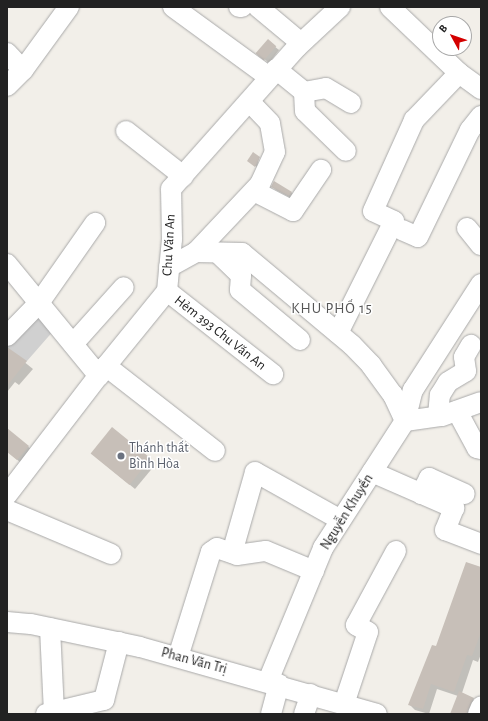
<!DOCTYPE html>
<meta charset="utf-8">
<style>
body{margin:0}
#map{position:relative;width:488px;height:721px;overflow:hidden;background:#f2efe9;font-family:"Alegreya Sans",sans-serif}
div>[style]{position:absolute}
.religious>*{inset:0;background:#d0d0d0}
.shadow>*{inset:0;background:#0003}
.building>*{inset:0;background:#c7bfb8;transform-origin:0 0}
.roads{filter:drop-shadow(0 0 1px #a9a9a9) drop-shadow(0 0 1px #a9a9a9)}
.minor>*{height:20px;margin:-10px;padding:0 10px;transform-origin:10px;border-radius:10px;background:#fff}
.dots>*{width:11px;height:11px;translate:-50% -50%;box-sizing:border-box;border:2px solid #fff;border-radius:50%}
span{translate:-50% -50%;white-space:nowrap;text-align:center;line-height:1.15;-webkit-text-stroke:3px #fff;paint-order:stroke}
.street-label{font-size:14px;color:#222}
.worship-label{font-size:14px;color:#5b616d}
.left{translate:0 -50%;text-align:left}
.neighbourhood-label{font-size:15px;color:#555;letter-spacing:1px}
.frame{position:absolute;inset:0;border:8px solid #222;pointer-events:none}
.north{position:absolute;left:432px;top:16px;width:40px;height:40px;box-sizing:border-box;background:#fff;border:1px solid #a7a7a7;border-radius:50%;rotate:310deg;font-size:11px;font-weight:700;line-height:16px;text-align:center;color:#222}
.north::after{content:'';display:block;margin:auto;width:14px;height:18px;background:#d40000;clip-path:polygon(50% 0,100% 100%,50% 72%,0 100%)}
</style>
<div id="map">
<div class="religious">
<i style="clip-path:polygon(34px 310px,55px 329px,27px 361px,7px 377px,7px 337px)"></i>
</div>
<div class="shadow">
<i style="clip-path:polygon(268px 41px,279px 50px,269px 63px,262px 57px)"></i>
<i style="clip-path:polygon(259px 158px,257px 167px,249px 161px)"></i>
<i style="clip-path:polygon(274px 184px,292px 193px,295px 196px,293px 199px,276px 190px,273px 187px)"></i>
<i style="clip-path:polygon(7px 348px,33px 369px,19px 385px,15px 382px,7px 392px)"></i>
<i style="clip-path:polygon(7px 429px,32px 450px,21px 463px,7px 451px)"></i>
<i style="clip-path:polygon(97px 458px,150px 460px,155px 465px,135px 489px)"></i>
<i style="clip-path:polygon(481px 568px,481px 654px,478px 662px,473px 660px,462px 693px,477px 702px,470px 714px,451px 714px,458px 696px,437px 689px,429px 714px,415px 710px,409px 704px,436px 648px)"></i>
</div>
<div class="building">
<i style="left:268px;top:39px;width:11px;height:19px;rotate:41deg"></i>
<i style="clip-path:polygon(253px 152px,260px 157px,255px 167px,247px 161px)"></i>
<i style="clip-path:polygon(274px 181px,292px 192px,289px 196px,271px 187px)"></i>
<i style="clip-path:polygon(7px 347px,27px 361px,7px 386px)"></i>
<i style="left:112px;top:427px;width:50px;height:34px;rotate:39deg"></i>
<i style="clip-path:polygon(7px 428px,29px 446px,17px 460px,7px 452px)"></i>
<i style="clip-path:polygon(466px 562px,481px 567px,481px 632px,472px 656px,467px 655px,454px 692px,431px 684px,423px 709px,408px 705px,432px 645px,436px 646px)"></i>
<i style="clip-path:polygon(459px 691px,474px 698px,467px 714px,450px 714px)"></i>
</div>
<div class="roads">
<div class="minor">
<i style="left:173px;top:7px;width:119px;rotate:36.1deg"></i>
<i style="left:239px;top:7px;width:3px"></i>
<i style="left:258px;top:7px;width:56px;rotate:39.9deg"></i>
<i style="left:390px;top:7px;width:95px;rotate:43.7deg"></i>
<i style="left:459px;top:73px;width:27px;rotate:36deg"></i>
<i style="left:7px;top:53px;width:23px;rotate:47deg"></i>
<i style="left:276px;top:69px;width:36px;rotate:39deg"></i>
<i style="left:304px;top:92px;width:19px;rotate:87deg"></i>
<i style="left:305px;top:111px;width:57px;rotate:44.3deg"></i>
<i style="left:7px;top:86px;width:23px;rotate:-45deg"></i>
<i style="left:23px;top:70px;width:78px;rotate:-53.9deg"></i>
<i style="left:304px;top:92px;width:22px;rotate:-10deg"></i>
<i style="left:326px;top:88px;width:29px;rotate:31deg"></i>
<i style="left:126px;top:131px;width:73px;rotate:38.3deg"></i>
<i style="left:254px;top:191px;width:44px;rotate:27.1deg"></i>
<i style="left:293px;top:211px;width:50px;rotate:-55.7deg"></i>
<i style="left:467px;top:228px;width:22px;rotate:51deg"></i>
<i style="left:402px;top:230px;width:17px;rotate:24deg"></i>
<i style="left:418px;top:237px;width:119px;rotate:-64.1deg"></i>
<i style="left:470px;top:130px;width:18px;rotate:-52deg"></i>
<i style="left:196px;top:252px;width:93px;rotate:-46.7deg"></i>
<i style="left:260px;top:184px;width:35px;rotate:-65deg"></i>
<i style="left:275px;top:152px;width:29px;rotate:-100deg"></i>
<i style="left:270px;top:123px;width:30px;rotate:-134deg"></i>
<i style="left:218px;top:253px;width:32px;rotate:44deg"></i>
<i style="left:241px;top:275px;width:15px;rotate:94deg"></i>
<i style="left:240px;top:290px;width:78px;rotate:39.8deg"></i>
<i style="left:7px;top:264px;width:145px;rotate:50.6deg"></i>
<i style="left:169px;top:267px;width:31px;rotate:-29deg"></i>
<i style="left:196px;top:252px;width:46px;rotate:1.2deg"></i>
<i style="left:242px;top:253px;width:143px;rotate:39.9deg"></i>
<i style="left:352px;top:345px;width:28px;rotate:46deg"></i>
<i style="left:371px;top:365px;width:37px;rotate:54deg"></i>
<i style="left:393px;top:395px;width:29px;rotate:65deg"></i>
<i style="left:167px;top:291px;width:135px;rotate:38.1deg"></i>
<i style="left:338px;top:333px;width:125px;rotate:-63.4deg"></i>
<i style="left:394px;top:221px;width:23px;rotate:-155deg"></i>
<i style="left:373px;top:211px;width:100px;rotate:-65.7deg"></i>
<i style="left:414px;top:120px;width:65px;rotate:-46.2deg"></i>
<i style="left:7px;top:336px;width:46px;rotate:-45.9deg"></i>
<i style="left:39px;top:303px;width:98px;rotate:-55deg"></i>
<i style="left:73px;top:344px;width:76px;rotate:-48.2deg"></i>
<i style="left:106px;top:366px;width:138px;rotate:37.9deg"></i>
<i style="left:457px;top:411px;width:42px;rotate:61.6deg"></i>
<i style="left:477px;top:448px;width:4px;rotate:14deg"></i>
<i style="left:438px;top:416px;width:21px;rotate:-85deg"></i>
<i style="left:440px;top:395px;width:15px;rotate:-58deg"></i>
<i style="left:448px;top:382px;width:21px;rotate:-31deg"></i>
<i style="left:466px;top:371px;width:14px;rotate:-98deg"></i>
<i style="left:464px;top:357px;width:14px;rotate:-60deg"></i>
<i style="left:405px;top:421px;width:32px;rotate:-76deg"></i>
<i style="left:413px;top:390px;width:126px;rotate:-57.3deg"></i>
<i style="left:372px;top:472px;width:90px;rotate:23.7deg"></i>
<i style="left:454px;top:508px;width:24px;rotate:112deg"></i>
<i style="left:445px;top:530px;width:39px;rotate:21deg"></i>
<i style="left:421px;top:494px;width:18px;rotate:-63deg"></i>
<i style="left:429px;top:478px;width:39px;rotate:24deg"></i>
<i style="left:7px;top:495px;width:163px;rotate:-52.5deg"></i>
<i style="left:106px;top:366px;width:97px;rotate:-50.9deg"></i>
<i style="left:167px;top:291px;width:52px;rotate:-84.5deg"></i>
<i style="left:172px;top:239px;width:50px;rotate:-91.1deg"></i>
<i style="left:171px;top:189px;width:190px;rotate:-48.4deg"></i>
<i style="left:297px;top:47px;width:59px;rotate:-42.9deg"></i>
<i style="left:7px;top:510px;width:113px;rotate:22.9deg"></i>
<i style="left:232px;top:553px;width:84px;rotate:-74.1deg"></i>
<i style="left:255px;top:472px;width:98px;rotate:29.2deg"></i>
<i style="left:7px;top:622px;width:24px;rotate:5deg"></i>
<i style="left:31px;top:624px;width:111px;rotate:11.9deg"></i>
<i style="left:140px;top:647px;width:246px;rotate:15.8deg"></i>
<i style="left:50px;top:628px;width:84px;rotate:87.3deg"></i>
<i style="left:178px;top:657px;width:110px;rotate:-72.6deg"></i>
<i style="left:211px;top:552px;width:7px;rotate:-34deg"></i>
<i style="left:217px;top:548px;width:21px;rotate:19deg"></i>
<i style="left:237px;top:555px;width:29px;rotate:-8deg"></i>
<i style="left:266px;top:551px;width:52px;rotate:22.6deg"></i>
<i style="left:268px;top:681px;width:144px;rotate:-67.5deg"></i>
<i style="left:323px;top:548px;width:151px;rotate:-57.2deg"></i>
<i style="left:405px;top:421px;width:37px;rotate:-8deg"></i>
<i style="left:442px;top:416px;width:41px;rotate:-19.7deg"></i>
<i style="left:344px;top:704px;width:76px;rotate:-71.6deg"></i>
<i style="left:368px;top:632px;width:14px;rotate:-150deg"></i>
<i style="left:356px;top:625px;width:84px;rotate:-61.6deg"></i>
<i style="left:46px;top:714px;width:60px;rotate:-13.6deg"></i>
<i style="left:104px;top:700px;width:60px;rotate:-75.5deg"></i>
<i style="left:271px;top:714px;width:31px;rotate:-75deg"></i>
<i style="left:304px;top:714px;width:21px;rotate:-71deg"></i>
<i style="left:478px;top:714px;width:8px;rotate:-67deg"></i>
</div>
</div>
<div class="dots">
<i style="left:121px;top:456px;background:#6b7280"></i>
</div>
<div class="street-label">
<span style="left:169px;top:245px;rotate:-87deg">Chu Văn An</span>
<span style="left:220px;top:333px;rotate:38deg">Hẻm 393 Chu Văn An</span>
<span style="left:347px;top:512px;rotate:-58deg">Nguyễn Khuyến</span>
<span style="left:194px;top:661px;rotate:15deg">Phan Văn Trị</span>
</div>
<div class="worship-label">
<span class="left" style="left:129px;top:456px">Thánh thất<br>Bình Hòa</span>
</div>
<div class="neighbourhood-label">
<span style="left:332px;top:309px">KHU PHỐ 15</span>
</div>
<div class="frame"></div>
<div class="north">B</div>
</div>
